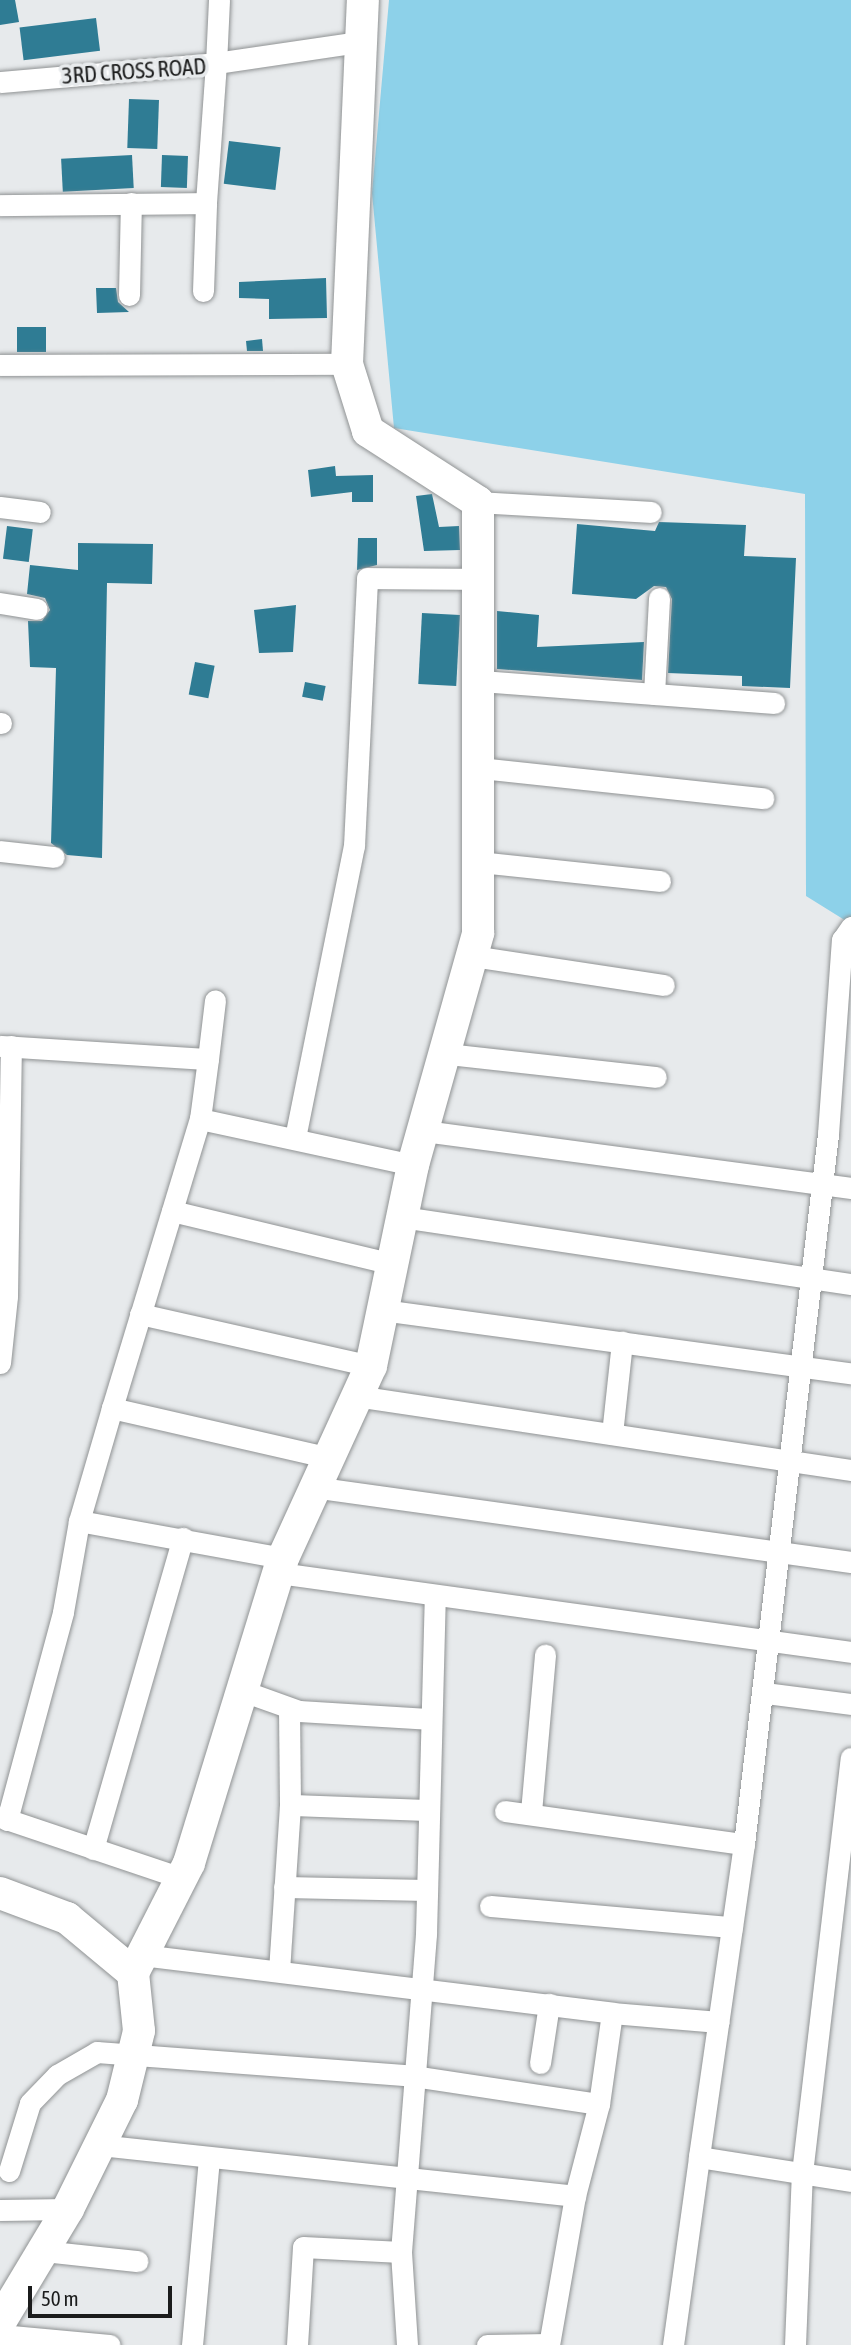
<!DOCTYPE html>
<style>
body{margin:0}
#map{position:relative;width:851px;height:2345px;overflow:hidden;background:#e7eaec;font-family:"Asap Condensed",sans-serif}
div>[style]{position:absolute}
.green>*{inset:0;background:#8dd1e9}
.building>*{inset:0;background:#2f7c94;transform-origin:0 0}
.roads{filter:drop-shadow(0 0 2px #909394) drop-shadow(0 0 2px #909394)}
.street>*{height:21px;margin:-10.5px;padding:0 10.5px;transform-origin:10.5px;border-radius:10.5px;background:#fff}
.secondary>*{height:32px;margin:-16px;padding:0 16px;transform-origin:16px;border-radius:16px;background:#fff}
span{translate:-50% -50%;white-space:nowrap;text-align:center;line-height:1.15;-webkit-text-stroke:7px #e7eaec;paint-order:stroke}
.street-label{font-size:23px;color:#1b1c1c}
.scale{position:absolute;left:28px;top:2286px;width:144px;height:32px;box-sizing:border-box;border:4px solid #1b1c1c;border-top:0;padding-left:9px;font-size:21px;line-height:24px;white-space:nowrap;color:#1b1c1c;-webkit-text-stroke:5px #e7eaec;paint-order:stroke}
</style>
<div id="map">
<div class="green">
<i style="clip-path:polygon(389px 0,851px 0,851px 924px,806px 896px,805px 494px,394px 428px,372px 193px)"></i>
</div>
<div class="building">
<i style="clip-path:polygon(0 0,15px 0,19px 22px,0 25px)"></i>
<i style="left:96px;top:18px;width:33px;height:77px;rotate:83deg"></i>
<i style="left:129px;top:99px;width:30px;height:49px;rotate:2deg"></i>
<i style="left:229px;top:141px;width:52px;height:43px;rotate:7deg"></i>
<i style="left:132px;top:155px;width:33px;height:71px;rotate:87deg"></i>
<i style="left:162px;top:155px;width:26px;height:32px;rotate:2deg"></i>
<i style="clip-path:polygon(326px 278px,327px 318px,269px 319px,269px 299px,239px 298px,239px 282px)"></i>
<i style="clip-path:polygon(96px 288px,116px 288px,118px 302px,129px 312px,97px 313px)"></i>
<i style="left:17px;top:327px;width:29px;height:25px"></i>
<i style="clip-path:polygon(262px 339px,263px 351px,247px 351px,246px 341px)"></i>
<i style="clip-path:polygon(335px 466px,336px 476px,373px 475px,373px 502px,352px 502px,352px 492px,311px 497px,308px 470px)"></i>
<i style="clip-path:polygon(432px 494px,439px 527px,459px 526px,460px 550px,424px 551px,416px 496px)"></i>
<i style="clip-path:polygon(659px 522px,746px 525px,744px 556px,796px 558px,790px 688px,742px 686px,742px 676px,668px 673px,672px 599px,666px 587px,654px 586px,636px 599px,572px 594px,577px 524px,655px 531px)"></i>
<i style="left:7px;top:526px;width:26px;height:33px;rotate:7deg"></i>
<i style="clip-path:polygon(358px 538px,377px 538px,377px 565px,357px 570px)"></i>
<i style="clip-path:polygon(78px 543px,153px 544px,152px 584px,107px 583px,102px 858px,67px 855px,51px 843px,56px 668px,30px 667px,28px 621px,42px 621px,50px 610px,45px 598px,27px 594px,30px 565px,78px 570px)"></i>
<i style="clip-path:polygon(296px 605px,293px 652px,259px 653px,254px 610px)"></i>
<i style="clip-path:polygon(497px 611px,539px 615px,537px 647px,644px 642px,642px 680px,497px 669px)"></i>
<i style="left:422px;top:613px;width:38px;height:71px;rotate:3deg"></i>
<i style="left:195px;top:662px;width:20px;height:33px;rotate:11deg"></i>
<i style="left:305px;top:682px;width:21px;height:15px;rotate:11deg"></i>
</div>
<div class="roads">
<div class="street">
<i style="left:219px;top:0;width:63px;rotate:92.7deg"></i>
<i style="left:216px;top:63px;width:145px;rotate:-8.4deg"></i>
<i style="left:0;top:82px;width:217px;rotate:-5deg"></i>
<i style="left:216px;top:63px;width:140px;rotate:94.1deg"></i>
<i style="left:206px;top:203px;width:206px;rotate:179.4deg"></i>
<i style="left:203px;top:291px;width:88px;rotate:-88deg"></i>
<i style="left:129px;top:295px;width:92px;rotate:-88.8deg"></i>
<i style="left:0;top:365px;width:347px;rotate:-0.2deg"></i>
<i style="left:478px;top:502px;width:173px;rotate:3.3deg"></i>
<i style="left:0;top:507px;width:40px;rotate:7.1deg"></i>
<i style="left:0;top:603px;width:37px;rotate:9deg"></i>
<i style="left:481px;top:681px;width:294px;rotate:4.3deg"></i>
<i style="left:654px;top:694px;width:96px;rotate:-87deg"></i>
<i style="left:0;top:723px;width:1px"></i>
<i style="left:480px;top:768px;width:285px;rotate:6.1deg"></i>
<i style="left:0;top:851px;width:54px;rotate:6.3deg"></i>
<i style="left:479px;top:862px;width:182px;rotate:6deg"></i>
<i style="left:472px;top:956px;width:194px;rotate:8.6deg"></i>
<i style="left:0;top:1046px;width:208px;rotate:3.6deg"></i>
<i style="left:208px;top:1059px;width:61px;rotate:97.6deg"></i>
<i style="left:200px;top:1119px;width:218px;rotate:12.2deg"></i>
<i style="left:448px;top:1054px;width:209px;rotate:6.3deg"></i>
<i style="left:208px;top:1059px;width:59px;rotate:-83.2deg"></i>
<i style="left:424px;top:1131px;width:431px;rotate:7.6deg"></i>
<i style="left:295px;top:1138px;width:298px;rotate:-78.6deg"></i>
<i style="left:354px;top:846px;width:268px;rotate:-87.2deg"></i>
<i style="left:367px;top:578px;width:114px;rotate:0.5deg"></i>
<i style="left:172px;top:1211px;width:226px;rotate:13.5deg"></i>
<i style="left:402px;top:1217px;width:454px;rotate:8.5deg"></i>
<i style="left:382px;top:1310px;width:473px;rotate:7.7deg"></i>
<i style="left:140px;top:1314px;width:237px;rotate:12.7deg"></i>
<i style="left:0;top:1363px;width:67px;rotate:-84deg"></i>
<i style="left:7px;top:1296px;width:250px;rotate:-89.1deg"></i>
<i style="left:356px;top:1396px;width:501px;rotate:8.5deg"></i>
<i style="left:112px;top:1408px;width:302px;rotate:-73.1deg"></i>
<i style="left:612px;top:1434px;width:93px;rotate:-83.8deg"></i>
<i style="left:313px;top:1487px;width:543px;rotate:7.94deg"></i>
<i style="left:79px;top:1521px;width:118px;rotate:-73.7deg"></i>
<i style="left:112px;top:1408px;width:220px;rotate:12.9deg"></i>
<i style="left:279px;top:1573px;width:577px;rotate:7.86deg"></i>
<i style="left:243px;top:1691px;width:59px;rotate:19.7deg"></i>
<i style="left:299px;top:1711px;width:129px;rotate:3.5deg"></i>
<i style="left:765px;top:1693px;width:87px;rotate:7.3deg"></i>
<i style="left:289px;top:1709px;width:96px;rotate:89.4deg"></i>
<i style="left:505px;top:1811px;width:241px;rotate:7.9deg"></i>
<i style="left:744px;top:1844px;width:316px;rotate:98.2deg"></i>
<i style="left:699px;top:2157px;width:154px;rotate:9deg"></i>
<i style="left:531px;top:1812px;width:158px;rotate:-84.9deg"></i>
<i style="left:0;top:1817px;width:191px;rotate:18.6deg"></i>
<i style="left:7px;top:1820px;width:215px;rotate:-74.9deg"></i>
<i style="left:63px;top:1612px;width:92px;rotate:-80deg"></i>
<i style="left:79px;top:1521px;width:207px;rotate:10.3deg"></i>
<i style="left:744px;top:1844px;width:715px;rotate:-83.25deg"></i>
<i style="left:828px;top:1134px;width:195px;rotate:-85.9deg"></i>
<i style="left:842px;top:940px;width:16px;rotate:-55deg"></i>
<i style="left:93px;top:1849px;width:324px;rotate:-73.9deg"></i>
<i style="left:284px;top:1887px;width:143px;rotate:1.2deg"></i>
<i style="left:490px;top:1906px;width:243px;rotate:5deg"></i>
<i style="left:142px;top:1955px;width:474px;rotate:7deg"></i>
<i style="left:279px;top:1971px;width:166px;rotate:-86.2deg"></i>
<i style="left:290px;top:1805px;width:139px;rotate:2.1deg"></i>
<i style="left:540px;top:2063px;width:60px;rotate:-81.3deg"></i>
<i style="left:99px;top:2145px;width:479px;rotate:6.1deg"></i>
<i style="left:575px;top:2196px;width:151px;rotate:99.9deg"></i>
<i style="left:9px;top:2171px;width:71px;rotate:-72.8deg"></i>
<i style="left:30px;top:2103px;width:39px;rotate:-46deg"></i>
<i style="left:57px;top:2075px;width:46px;rotate:-29.9deg"></i>
<i style="left:97px;top:2052px;width:317px;rotate:4.3deg"></i>
<i style="left:413px;top:2076px;width:188px;rotate:8.6deg"></i>
<i style="left:599px;top:2104px;width:92px;rotate:-81.9deg"></i>
<i style="left:612px;top:2013px;width:107px;rotate:4.8deg"></i>
<i style="left:575px;top:2196px;width:95px;rotate:-75.4deg"></i>
<i style="left:0;top:2210px;width:68px;rotate:-0.8deg"></i>
<i style="left:43px;top:2251px;width:95px;rotate:6.1deg"></i>
<i style="left:401px;top:2252px;width:93px;rotate:86.3deg"></i>
<i style="left:0;top:2335px;width:110px;rotate:5.2deg"></i>
<i style="left:192px;top:2345px;width:187px;rotate:-84.8deg"></i>
<i style="left:297px;top:2345px;width:98px;rotate:-86.5deg"></i>
<i style="left:303px;top:2247px;width:98px;rotate:2.9deg"></i>
<i style="left:401px;top:2252px;width:319px;rotate:-85.5deg"></i>
<i style="left:426px;top:1934px;width:339px;rotate:-88.5deg"></i>
<i style="left:487px;top:2345px;width:62px;rotate:-0.9deg"></i>
<i style="left:673px;top:2345px;width:190px;rotate:-82.1deg"></i>
<i style="left:795px;top:2345px;width:172px;rotate:-87.7deg"></i>
<i style="left:802px;top:2173px;width:418px;rotate:-83.3deg"></i>
</div>
<div class="secondary">
<i style="left:0;top:1893px;width:72px;rotate:20.5deg"></i>
<i style="left:67px;top:1918px;width:86px;rotate:39.8deg"></i>
<i style="left:133px;top:1973px;width:58px;rotate:84.1deg"></i>
<i style="left:139px;top:2031px;width:71px;rotate:103.8deg"></i>
<i style="left:122px;top:2100px;width:122px;rotate:116.4deg"></i>
<i style="left:68px;top:2209px;width:132px;rotate:121deg"></i>
<i style="left:133px;top:1973px;width:123px;rotate:-63deg"></i>
<i style="left:189px;top:1863px;width:319px;rotate:-72.9deg"></i>
<i style="left:283px;top:1558px;width:211px;rotate:-65.4deg"></i>
<i style="left:371px;top:1366px;width:205px;rotate:-78.2deg"></i>
<i style="left:413px;top:1165px;width:241px;rotate:-74.3deg"></i>
<i style="left:478px;top:933px;width:431px;rotate:-90deg"></i>
<i style="left:478px;top:502px;width:131px;rotate:-147.2deg"></i>
<i style="left:368px;top:431px;width:70px;rotate:-107.4deg"></i>
<i style="left:347px;top:364px;width:364px;rotate:-87.5deg"></i>
</div>
</div>
<div class="street-label">
<span style="left:134px;top:71px;rotate:-4deg">3RD CROSS ROAD</span>
</div>
<div class="scale">50 m</div>
</div>
